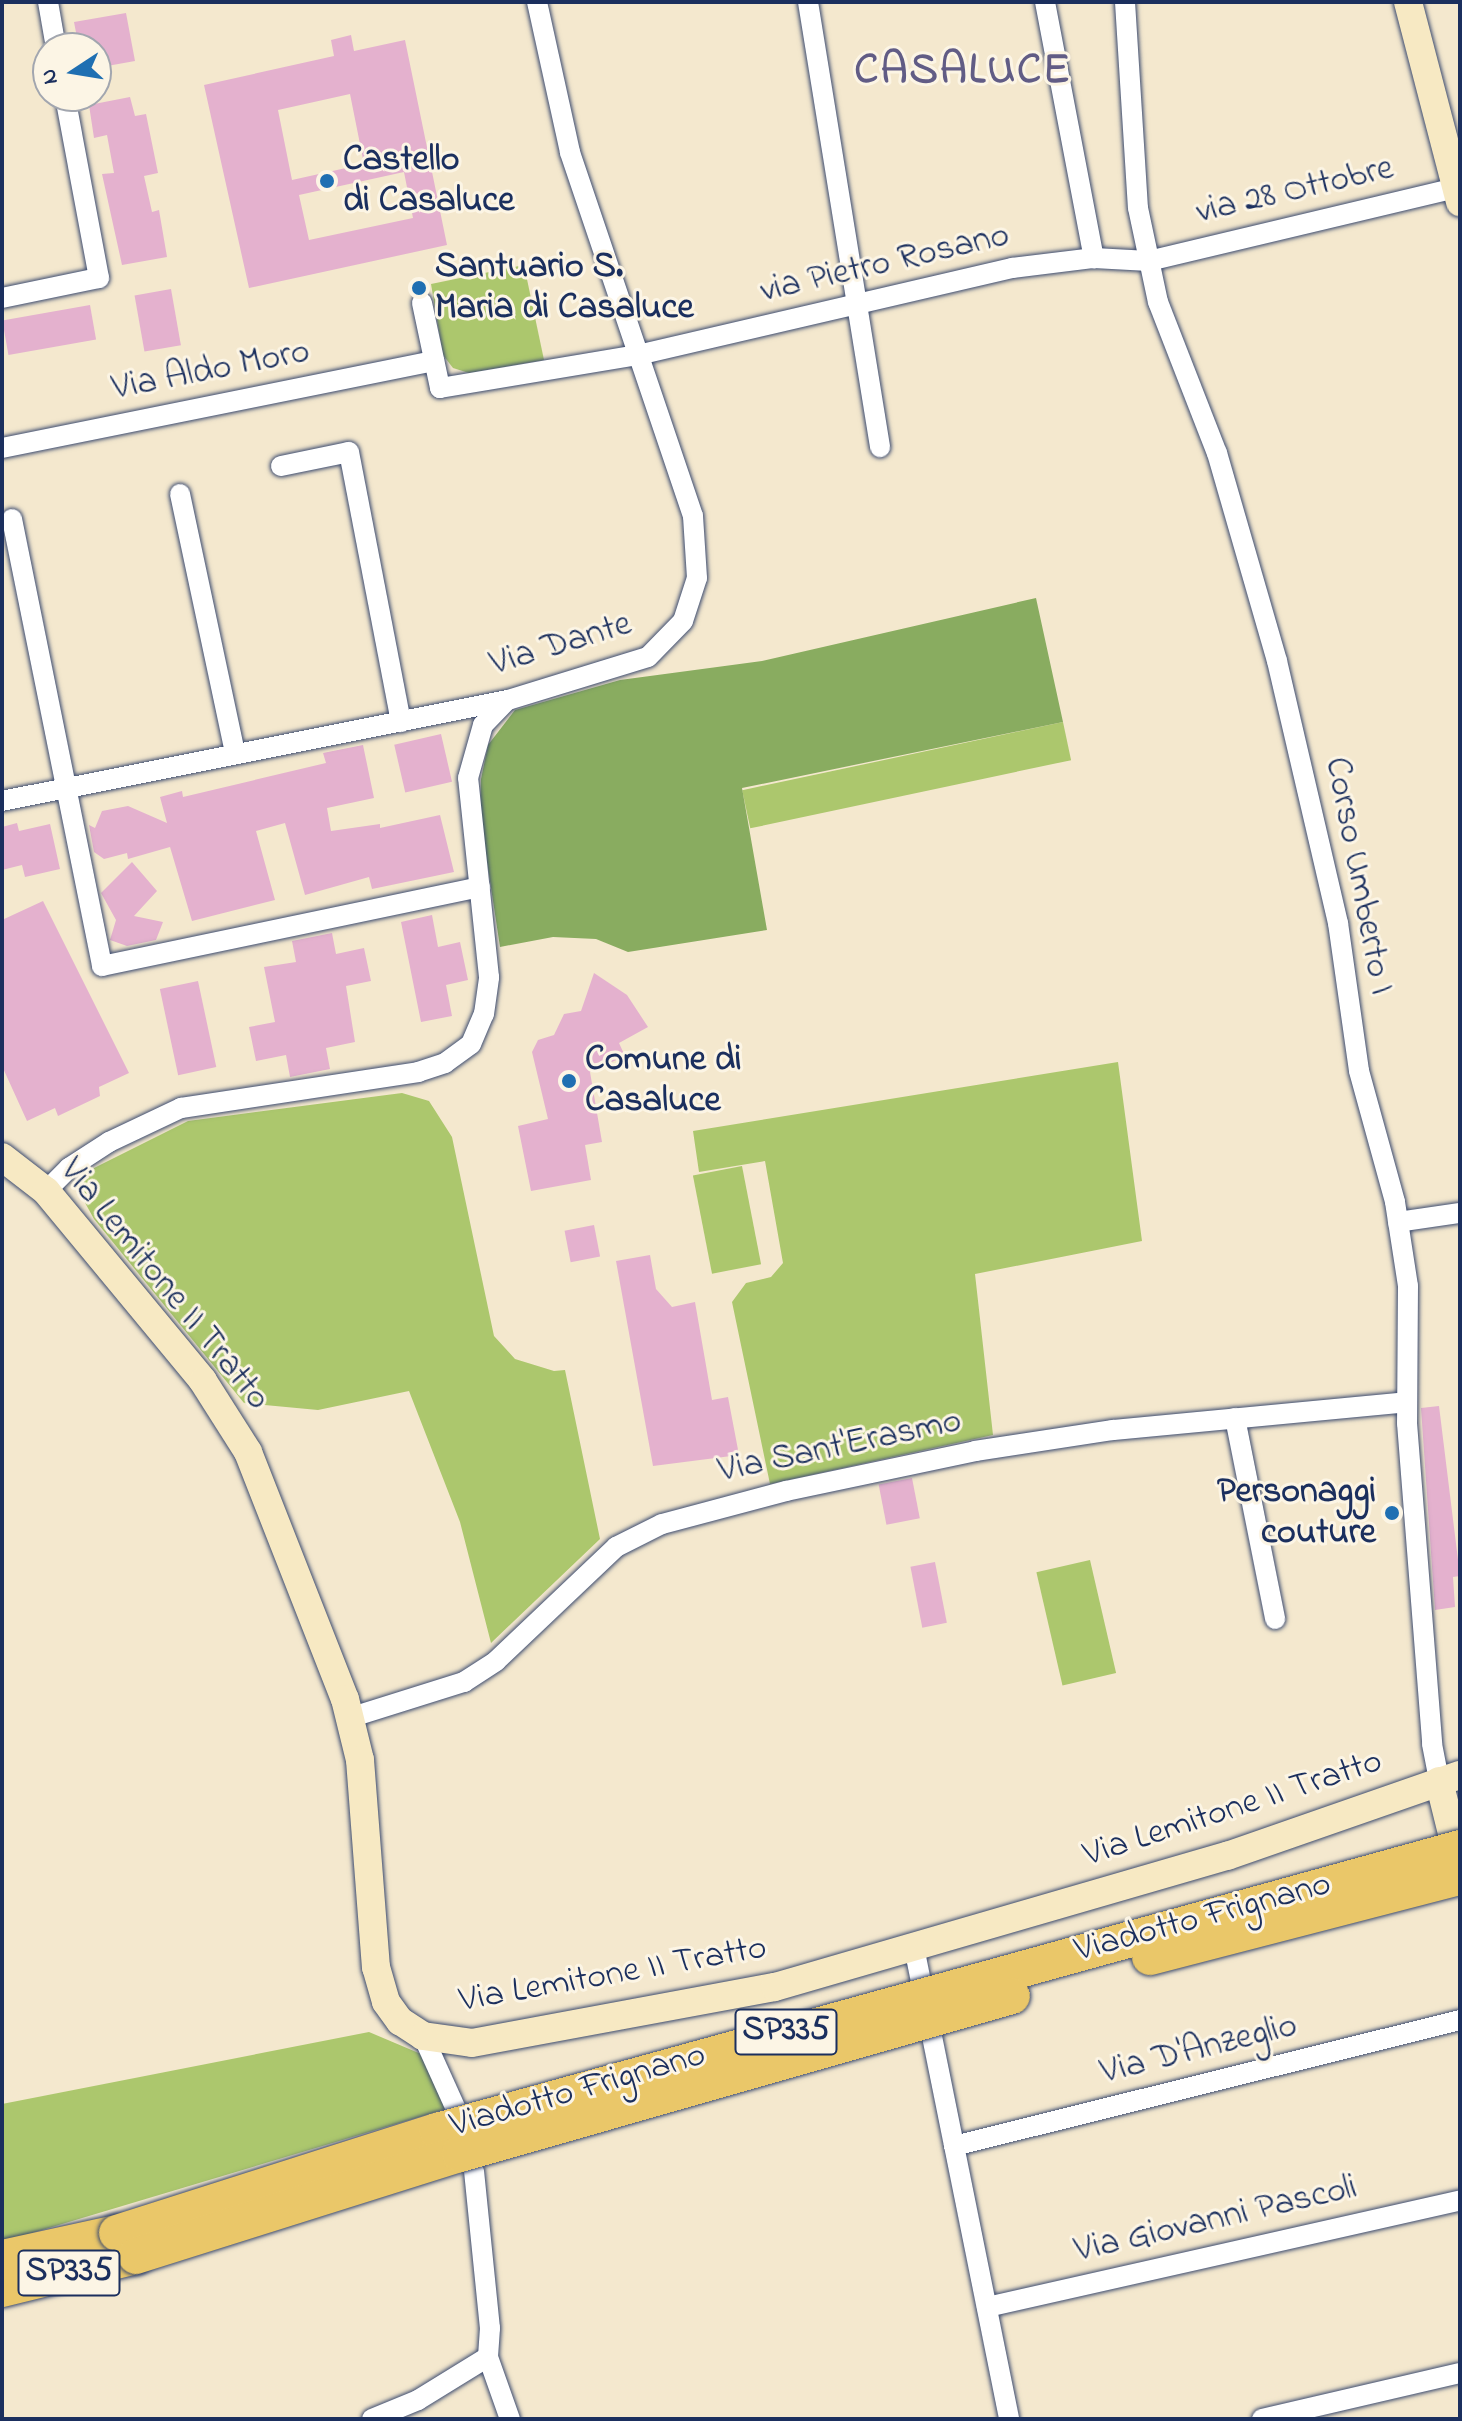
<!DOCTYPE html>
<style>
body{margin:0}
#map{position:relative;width:1462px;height:2421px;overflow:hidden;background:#f4e8ce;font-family:"Indie Flower",sans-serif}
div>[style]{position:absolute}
.green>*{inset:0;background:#acc76d;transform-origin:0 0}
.forest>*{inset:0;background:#89ac60}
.building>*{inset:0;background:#e4b1ce;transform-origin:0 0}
.roads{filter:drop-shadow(0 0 2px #3c4b6f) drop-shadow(0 0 2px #3c4b6f)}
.street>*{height:20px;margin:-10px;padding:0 10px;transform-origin:10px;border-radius:10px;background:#fff}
.secondary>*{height:28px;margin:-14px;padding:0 14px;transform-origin:14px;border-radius:14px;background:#f7e9c3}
.highway>*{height:36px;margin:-18px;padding:0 18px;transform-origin:18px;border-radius:18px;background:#eac769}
.bridges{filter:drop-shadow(0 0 2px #3c4b6f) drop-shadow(0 0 2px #3c4b6f)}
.highway-bridge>*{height:36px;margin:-18px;padding:0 18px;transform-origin:18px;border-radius:18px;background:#eac769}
.dots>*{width:22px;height:22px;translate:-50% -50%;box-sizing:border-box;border:4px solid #fcf5e5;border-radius:50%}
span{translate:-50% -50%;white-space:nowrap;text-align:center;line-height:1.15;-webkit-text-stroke:6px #fcf5e5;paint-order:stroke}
.shield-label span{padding:2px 6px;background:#fcf5e5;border:2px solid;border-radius:6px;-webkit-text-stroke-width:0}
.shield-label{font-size:34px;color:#1b2f5e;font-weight:700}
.poi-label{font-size:36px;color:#1b2f5e;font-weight:700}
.left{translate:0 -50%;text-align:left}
.right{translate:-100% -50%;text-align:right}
.street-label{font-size:36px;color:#1b2f5e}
.district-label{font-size:44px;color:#615c85;font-weight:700;letter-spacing:2px}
.frame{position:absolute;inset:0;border:4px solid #1b2f5e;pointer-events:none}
.north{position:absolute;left:32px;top:32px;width:80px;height:80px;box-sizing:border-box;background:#fcf5e5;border:2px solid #a2a6af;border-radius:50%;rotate:258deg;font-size:22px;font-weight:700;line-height:32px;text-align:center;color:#1b2f5e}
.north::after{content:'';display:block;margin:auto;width:28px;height:36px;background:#1f6fb2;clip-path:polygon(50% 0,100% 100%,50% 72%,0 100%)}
</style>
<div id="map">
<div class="green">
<i style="clip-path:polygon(524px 265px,544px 360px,469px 373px,453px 368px,443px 355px,431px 284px)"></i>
<i style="left:1063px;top:722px;width:39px;height:328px;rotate:78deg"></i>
<i style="clip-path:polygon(1118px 1062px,1142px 1241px,975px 1274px,993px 1435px,770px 1484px,732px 1302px,746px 1283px,771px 1277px,783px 1263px,765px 1161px,699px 1172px,693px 1131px)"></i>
<i style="clip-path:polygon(402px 1093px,429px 1101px,452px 1137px,494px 1336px,515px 1359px,554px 1371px,565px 1370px,600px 1539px,491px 1643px,460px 1522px,409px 1391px,318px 1410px,244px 1403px,94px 1219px,78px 1190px,86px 1172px,188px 1121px)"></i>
<i style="left:742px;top:1166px;width:100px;height:50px;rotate:79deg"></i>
<i style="left:1090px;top:1560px;width:116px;height:55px;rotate:77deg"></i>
<i style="clip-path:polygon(369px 2032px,421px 2054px,446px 2109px,2px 2242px,2px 2104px)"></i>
</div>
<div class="forest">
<i style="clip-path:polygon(1036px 598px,1063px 722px,742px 788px,767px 930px,628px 952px,596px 939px,553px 937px,500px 947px,480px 815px,481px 779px,488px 745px,515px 710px,620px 680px,762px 661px)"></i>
</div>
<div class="building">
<i style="clip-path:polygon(126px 13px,135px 61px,96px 68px,96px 48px,79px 48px,74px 22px)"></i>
<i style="clip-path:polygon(evenodd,351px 35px,354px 51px,405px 40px,447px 245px,249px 288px,204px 85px,334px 56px,331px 40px,351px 35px,350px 94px,364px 164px,292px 180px,278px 110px,350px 94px,351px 35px,404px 172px,413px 218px,309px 240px,299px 195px,404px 172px)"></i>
<i style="clip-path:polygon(130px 97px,135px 116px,146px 114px,158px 173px,144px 176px,152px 212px,159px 210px,167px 257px,122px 265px,102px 174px,114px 173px,107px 135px,94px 138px,89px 105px)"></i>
<i style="left:171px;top:289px;width:57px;height:37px;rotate:80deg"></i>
<i style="left:90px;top:305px;width:35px;height:89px;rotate:80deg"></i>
<i style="left:441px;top:734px;width:49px;height:48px;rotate:77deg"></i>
<i style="clip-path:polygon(363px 745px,374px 798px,327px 808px,331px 831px,380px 824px,380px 828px,440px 815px,454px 872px,372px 889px,369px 877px,305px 895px,285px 823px,256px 831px,275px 900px,192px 921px,170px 847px,128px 859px,127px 853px,104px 859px,94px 852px,89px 825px,95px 828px,102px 811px,128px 806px,167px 823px,160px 797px,182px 791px,183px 797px,326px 763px,323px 753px)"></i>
<i style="clip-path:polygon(17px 823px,19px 831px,50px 824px,60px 869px,25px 877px,22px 865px,2px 870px,2px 827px)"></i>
<i style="clip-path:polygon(132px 862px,157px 891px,134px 916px,163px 922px,156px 940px,127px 946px,110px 940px,116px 920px,101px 893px)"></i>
<i style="clip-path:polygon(43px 901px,129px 1073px,99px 1087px,100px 1096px,58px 1116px,55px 1108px,27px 1121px,2px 1066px,2px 920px)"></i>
<i style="clip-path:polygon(432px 915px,438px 947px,460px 942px,468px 980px,446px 985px,452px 1016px,421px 1022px,401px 922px)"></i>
<i style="clip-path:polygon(332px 933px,336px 954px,364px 948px,371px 981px,346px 986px,355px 1042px,326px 1048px,330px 1069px,290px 1077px,286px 1055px,256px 1061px,249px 1027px,275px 1022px,264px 967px,296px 962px,292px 941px)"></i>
<i style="clip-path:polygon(594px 973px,627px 995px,648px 1027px,619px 1043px,625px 1056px,590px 1072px,602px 1142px,585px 1145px,591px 1180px,531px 1191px,518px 1126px,548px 1119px,532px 1052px,538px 1040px,554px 1035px,564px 1014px,581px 1011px)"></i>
<i style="left:198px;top:981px;width:88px;height:39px;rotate:78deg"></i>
<i style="left:594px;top:1225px;width:32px;height:30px;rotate:79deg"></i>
<i style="clip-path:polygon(650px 1255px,656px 1289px,672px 1307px,695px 1302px,712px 1400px,728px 1397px,739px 1455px,653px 1466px,616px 1261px)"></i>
<i style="clip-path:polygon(1439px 1406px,1460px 1576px,1453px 1577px,1455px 1607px,1435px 1610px,1421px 1408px)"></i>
<i style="left:912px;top:1478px;width:41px;height:34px;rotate:79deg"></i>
<i style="left:935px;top:1562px;width:62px;height:25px;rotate:79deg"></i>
</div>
<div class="roads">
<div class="street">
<i style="left:48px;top:2px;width:47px;rotate:80.1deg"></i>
<i style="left:808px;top:2px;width:451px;rotate:80.8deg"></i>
<i style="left:1045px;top:2px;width:261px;rotate:79.2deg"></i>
<i style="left:1125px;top:2px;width:206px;rotate:86.4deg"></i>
<i style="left:1138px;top:208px;width:96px;rotate:78deg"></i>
<i style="left:1158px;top:302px;width:162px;rotate:68.7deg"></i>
<i style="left:1217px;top:453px;width:216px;rotate:73.9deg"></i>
<i style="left:1277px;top:661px;width:269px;rotate:76.9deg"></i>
<i style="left:1338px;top:923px;width:149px;rotate:81.9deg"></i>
<i style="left:1359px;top:1071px;width:136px;rotate:74.6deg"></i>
<i style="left:1395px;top:1202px;width:85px;rotate:81.2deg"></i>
<i style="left:1408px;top:1286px;width:137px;rotate:90.4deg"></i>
<i style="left:1407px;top:1423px;width:322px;rotate:85.5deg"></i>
<i style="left:1432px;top:1744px;width:38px;rotate:79deg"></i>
<i style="left:2px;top:298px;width:99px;rotate:-11.7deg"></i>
<i style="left:99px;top:278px;width:185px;rotate:-100.6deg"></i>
<i style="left:422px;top:303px;width:87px;rotate:78deg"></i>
<i style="left:440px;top:388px;width:201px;rotate:-9.5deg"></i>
<i style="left:638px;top:355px;width:384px;rotate:-13.1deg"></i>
<i style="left:1012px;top:268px;width:83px;rotate:-7deg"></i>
<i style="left:1094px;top:258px;width:55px;rotate:3.1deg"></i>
<i style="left:1149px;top:261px;width:316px;rotate:-13.4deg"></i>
<i style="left:2px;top:448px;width:441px;rotate:-11.4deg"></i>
<i style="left:281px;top:466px;width:69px;rotate:-11.6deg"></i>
<i style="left:349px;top:452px;width:275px;rotate:79.1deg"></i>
<i style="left:180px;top:494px;width:265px;rotate:78deg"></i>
<i style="left:12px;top:519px;width:456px;rotate:78.6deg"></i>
<i style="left:102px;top:966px;width:386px;rotate:-11.8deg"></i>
<i style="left:2px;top:801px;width:516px;rotate:-11.29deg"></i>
<i style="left:508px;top:700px;width:146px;rotate:-17.1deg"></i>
<i style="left:648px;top:657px;width:50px;rotate:-45.8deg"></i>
<i style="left:683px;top:621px;width:45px;rotate:-72deg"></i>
<i style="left:697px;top:578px;width:62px;rotate:-93.7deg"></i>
<i style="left:693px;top:516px;width:384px;rotate:-108.7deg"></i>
<i style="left:570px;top:152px;width:154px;rotate:-102.4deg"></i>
<i style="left:46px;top:1191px;width:33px;rotate:-45deg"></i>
<i style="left:69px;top:1168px;width:48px;rotate:-33deg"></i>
<i style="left:109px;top:1142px;width:80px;rotate:-25.3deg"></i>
<i style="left:181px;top:1108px;width:240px;rotate:-8.6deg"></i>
<i style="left:418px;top:1072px;width:28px;rotate:-18deg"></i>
<i style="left:445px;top:1063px;width:32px;rotate:-36deg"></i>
<i style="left:471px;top:1044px;width:33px;rotate:-67deg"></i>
<i style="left:484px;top:1014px;width:37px;rotate:-82deg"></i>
<i style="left:489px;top:977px;width:200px;rotate:-96deg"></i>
<i style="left:468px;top:778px;width:55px;rotate:-74.2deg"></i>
<i style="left:483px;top:725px;width:33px;rotate:-46deg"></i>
<i style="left:1398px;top:1222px;width:63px;rotate:-8.3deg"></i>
<i style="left:1235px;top:1418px;width:205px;rotate:78.7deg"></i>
<i style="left:349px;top:1718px;width:121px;rotate:-17.4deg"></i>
<i style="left:464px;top:1682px;width:38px;rotate:-33deg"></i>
<i style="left:496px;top:1661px;width:166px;rotate:-43.5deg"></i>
<i style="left:616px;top:1547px;width:51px;rotate:-26.6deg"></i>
<i style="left:662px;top:1524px;width:128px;rotate:-14.9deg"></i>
<i style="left:786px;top:1491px;width:193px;rotate:-11.9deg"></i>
<i style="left:975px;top:1451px;width:140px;rotate:-8.7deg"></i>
<i style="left:1113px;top:1430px;width:295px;rotate:-5.4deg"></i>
<i style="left:914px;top:1947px;width:481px;rotate:78.6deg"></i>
<i style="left:423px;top:2036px;width:80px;rotate:65.7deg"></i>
<i style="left:954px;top:2146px;width:521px;rotate:-13.98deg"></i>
<i style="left:474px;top:2171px;width:158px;rotate:84.2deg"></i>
<i style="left:490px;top:2328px;width:29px;rotate:94deg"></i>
<i style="left:488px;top:2357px;width:66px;rotate:70.5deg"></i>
<i style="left:987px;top:2307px;width:485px;rotate:-12.7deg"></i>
<i style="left:372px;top:2419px;width:50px;rotate:-22.4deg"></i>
<i style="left:418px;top:2400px;width:82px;rotate:-31.6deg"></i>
<i style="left:1262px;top:2419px;width:203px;rotate:-13.1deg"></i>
</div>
<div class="secondary">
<i style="left:1408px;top:2px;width:207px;rotate:75.4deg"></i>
<i style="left:2px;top:1157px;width:56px;rotate:37.7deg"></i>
<i style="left:46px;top:1191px;width:246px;rotate:50.4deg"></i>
<i style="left:203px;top:1381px;width:84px;rotate:57.6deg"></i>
<i style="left:248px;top:1452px;width:265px;rotate:68.6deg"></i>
<i style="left:345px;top:1699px;width:63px;rotate:76.2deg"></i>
<i style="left:360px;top:1760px;width:208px;rotate:85.6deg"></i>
<i style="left:376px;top:1967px;width:36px;rotate:74deg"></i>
<i style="left:386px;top:2002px;width:24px;rotate:54deg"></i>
<i style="left:400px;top:2021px;width:27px;rotate:33deg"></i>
<i style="left:423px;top:2036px;width:49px;rotate:8.1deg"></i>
<i style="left:472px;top:2043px;width:308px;rotate:-10.5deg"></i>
<i style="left:775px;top:1987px;width:471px;rotate:-16.2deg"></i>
<i style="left:1227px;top:1856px;width:247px;rotate:-19.2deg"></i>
<i style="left:1439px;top:1781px;width:88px;rotate:76.1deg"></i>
</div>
<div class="highway">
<i style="left:2px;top:2258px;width:118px;rotate:-12.3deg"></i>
<i style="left:2px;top:2289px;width:138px;rotate:-13.8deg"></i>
</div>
</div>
<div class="bridges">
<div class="highway-bridge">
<i style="left:1150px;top:1957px;width:320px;rotate:-14.5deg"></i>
<i style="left:117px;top:2233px;width:336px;rotate:-17.7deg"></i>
<i style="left:437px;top:2131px;width:1061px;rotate:-15.46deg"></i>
<i style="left:136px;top:2256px;width:340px;rotate:-17.5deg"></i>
<i style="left:460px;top:2154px;width:574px;rotate:-15.97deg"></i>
</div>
</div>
<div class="dots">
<i style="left:327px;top:181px;background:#1f6fb2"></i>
<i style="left:419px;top:288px;background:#1f6fb2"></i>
<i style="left:569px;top:1081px;background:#1f6fb2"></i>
<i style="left:1392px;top:1513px;background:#1f6fb2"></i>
</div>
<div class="shield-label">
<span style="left:786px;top:2032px">SP335</span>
<span style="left:69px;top:2273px">SP335</span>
</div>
<div class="poi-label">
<span class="left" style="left:343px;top:181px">Castello<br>di Casaluce</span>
<span class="left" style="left:435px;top:288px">Santuario S.<br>Maria di Casaluce</span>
<span class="left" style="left:585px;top:1081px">Comune di<br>Casaluce</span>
<span class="right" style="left:1376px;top:1513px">Personaggi<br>couture</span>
</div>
<div class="street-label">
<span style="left:1295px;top:191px;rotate:-13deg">via 28 Ottobre</span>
<span style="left:885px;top:264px;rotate:-13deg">via Pietro Rosano</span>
<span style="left:211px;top:371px;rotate:-11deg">Via Aldo Moro</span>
<span style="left:561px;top:645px;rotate:-17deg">Via Dante</span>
<span style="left:1358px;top:876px;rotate:79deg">Corso Umberto I</span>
<span style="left:164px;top:1285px;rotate:51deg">Via Lemitone II Tratto</span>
<span style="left:840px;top:1447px;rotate:-12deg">Via Sant'Erasmo</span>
<span style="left:1233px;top:1809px;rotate:-18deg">Via Lemitone II Tratto</span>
<span style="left:1203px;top:1918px;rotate:-15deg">Viadotto Frignano</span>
<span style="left:613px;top:1975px;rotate:-10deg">Via Lemitone II Tratto</span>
<span style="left:1199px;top:2050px;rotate:-14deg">Via D'Anzeglio</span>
<span style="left:578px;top:2091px;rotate:-16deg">Viadotto Frignano</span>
<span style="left:1216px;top:2220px;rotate:-13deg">Via Giovanni Pascoli</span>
</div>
<div class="district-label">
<span style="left:963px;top:71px">CASALUCE</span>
</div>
<div class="frame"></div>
<div class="north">N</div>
</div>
